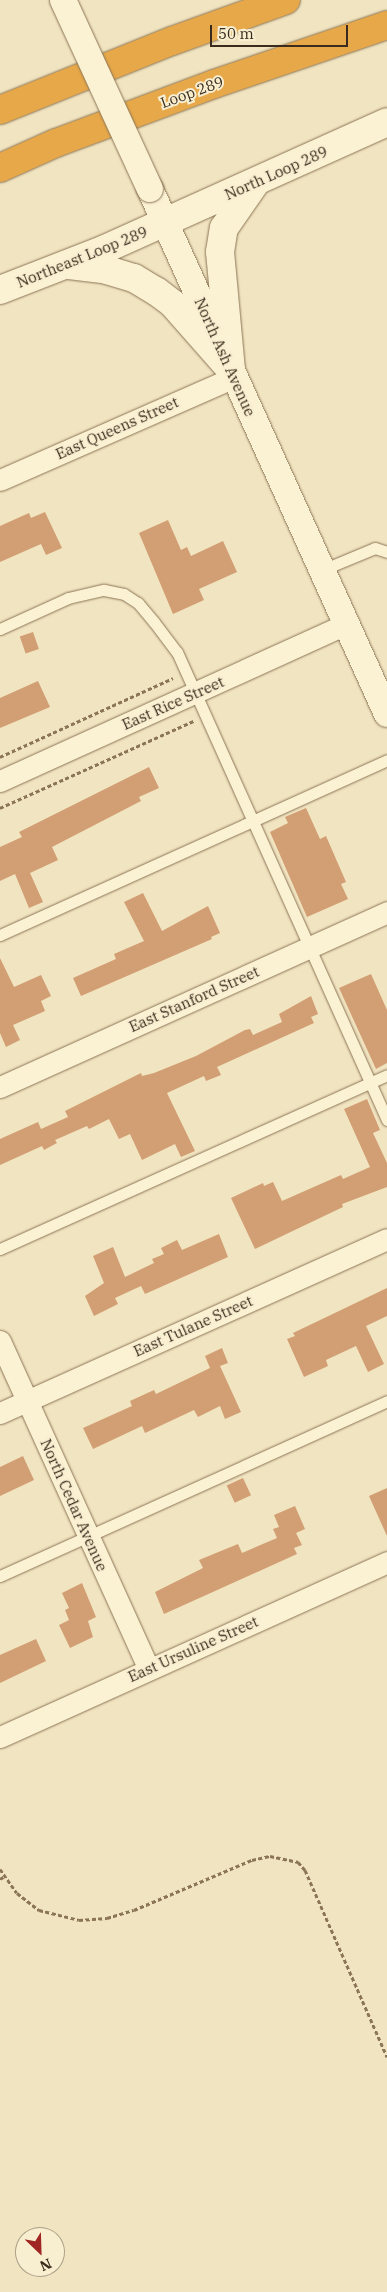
<!DOCTYPE html>
<style>
body{margin:0}
#map{position:relative;width:387px;height:2292px;overflow:hidden;background:#f1e4c0;font-family:"IBM Plex Serif",serif}
div>[style]{position:absolute}
.building>*{inset:0;background:#d29e73;transform-origin:0 0}
.path>*{height:3px;margin-top:-1.5px;transform-origin:0;background:repeating-linear-gradient(90deg,#8b7556 0 4px,transparent 0 6.5px)}
.roads{filter:drop-shadow(0 0 1px #8b7556) drop-shadow(0 0 1px #8b7556)}
.service>*{height:11px;margin:-5.5px;padding:0 5.5px;transform-origin:5.5px;border-radius:5.5px;background:#fbf1d3}
.minor>*{height:21px;margin:-10.5px;padding:0 10.5px;transform-origin:10.5px;border-radius:10.5px;background:#fbf1d3}
.tertiary>*{height:26px;margin:-13px;padding:0 13px;transform-origin:13px;border-radius:13px;background:#fbf1d3}
.secondary>*{height:28px;margin:-14px;padding:0 14px;transform-origin:14px;border-radius:14px;background:#fbf1d3}
.motorway>*{height:28px;margin:-14px;padding:0 14px;transform-origin:14px;border-radius:14px;background:#e7a84a}
.bridges{filter:drop-shadow(0 0 1px #8b7556) drop-shadow(0 0 1px #8b7556)}
.tertiary-bridge>*{height:26px;margin:-13px;padding:0 13px;transform-origin:13px;border-radius:13px;background:#fbf1d3}
span{translate:-50% -50%;white-space:nowrap;text-align:center;line-height:1.15;-webkit-text-stroke:4px #f8eed0;paint-order:stroke}
.street-label{font-size:15px;color:#3a2b1c}
.north{position:absolute;left:15px;top:2227px;width:50px;height:50px;box-sizing:border-box;background:#f8eed0;border:1px solid #aca088;border-radius:50%;rotate:156deg;font-size:14px;font-weight:700;line-height:20px;text-align:center;color:#3a2b1c}
.north::after{content:'';display:block;margin:auto;width:18px;height:22px;background:#9f2622;clip-path:polygon(50% 0,100% 100%,50% 72%,0 100%)}
.scale{position:absolute;left:210px;top:25px;width:138px;height:22px;box-sizing:border-box;border:2px solid #3a2b1c;border-top:0;padding-left:6px;font-size:15px;line-height:18px;white-space:nowrap;color:#3a2b1c;-webkit-text-stroke:4px #f8eed0;paint-order:stroke}
</style>
<div id="map">
<div class="building">
<i style="clip-path:polygon(45px 512px,62px 548px,46px 555px,41px 544px,0 562px,0 526px,29px 513px,31px 518px)"></i>
<i style="clip-path:polygon(168px 520px,181px 550px,187px 547px,191px 556px,223px 541px,237px 572px,199px 589px,204px 600px,173px 614px,139px 533px)"></i>
<i style="left:33px;top:632px;width:18px;height:14px;rotate:71deg"></i>
<i style="clip-path:polygon(38px 681px,50px 707px,0 728px,0 698px)"></i>
<i style="clip-path:polygon(149px 767px,159px 788px,139px 797px,141px 801px,52px 847px,58px 860px,30px 873px,43px 902px,29px 908px,15px 874px,0 881px,0 847px,22px 837px,19px 832px)"></i>
<i style="clip-path:polygon(306px 808px,320px 839px,326px 836px,346px 882px,341px 884px,348px 899px,307px 917px,270px 832px,288px 823px,285px 817px)"></i>
<i style="clip-path:polygon(143px 893px,162px 931px,208px 906px,220px 933px,211px 937px,212px 939px,81px 996px,73px 978px,116px 959px,114px 954px,144px 941px,124px 902px)"></i>
<i style="clip-path:polygon(0 958px,14px 987px,41px 975px,51px 996px,41px 1001px,45px 1011px,13px 1025px,20px 1040px,6px 1047px,0 1033px)"></i>
<i style="clip-path:polygon(371px 974px,387px 1010px,387px 1063px,376px 1069px,339px 988px)"></i>
<i style="clip-path:polygon(311px 996px,318px 1014px,311px 1017px,314px 1023px,217px 1067px,221px 1075px,206px 1081px,204px 1076px,167px 1093px,195px 1151px,181px 1157px,175px 1144px,142px 1160px,130px 1134px,119px 1139px,109px 1119px,89px 1129px,87px 1126px,55px 1140px,57px 1143px,44px 1150px,42px 1146px,0 1165px,0 1139px,38px 1122px,41px 1129px,68px 1117px,65px 1111px,141px 1073px,142px 1076px,154px 1073px,196px 1056px,245px 1030px,250px 1029px,253px 1035px,282px 1022px,279px 1014px)"></i>
<i style="clip-path:polygon(367px 1099px,380px 1130px,373px 1133px,387px 1163px,387px 1187px,342px 1204px,343px 1207px,255px 1249px,231px 1198px,263px 1183px,264px 1186px,273px 1182px,282px 1201px,341px 1175px,343px 1179px,370px 1167px,344px 1109px)"></i>
<i style="clip-path:polygon(219px 1234px,228px 1257px,145px 1294px,141px 1286px,115px 1298px,118px 1304px,94px 1316px,85px 1296px,104px 1283px,93px 1256px,113px 1247px,125px 1277px,154px 1263px,152px 1259px,164px 1254px,161px 1248px,177px 1240px,182px 1250px)"></i>
<i style="clip-path:polygon(387px 1288px,387px 1316px,366px 1326px,384px 1364px,368px 1372px,356px 1346px,326px 1360px,328px 1366px,304px 1377px,287px 1339px,295px 1336px,293px 1333px)"></i>
<i style="clip-path:polygon(222px 1348px,228px 1363px,220px 1366px,241px 1412px,225px 1419px,220px 1406px,198px 1417px,194px 1410px,145px 1433px,142px 1426px,93px 1449px,83px 1428px,132px 1406px,130px 1401px,154px 1390px,156px 1394px,210px 1368px,205px 1356px)"></i>
<i style="clip-path:polygon(23px 1456px,34px 1480px,0 1496px,0 1467px)"></i>
<i style="left:243px;top:1478px;width:19px;height:18px;rotate:65deg"></i>
<i style="clip-path:polygon(387px 1488px,387px 1536px,369px 1496px)"></i>
<i style="clip-path:polygon(295px 1506px,305px 1529px,296px 1533px,302px 1545px,294px 1548px,297px 1554px,164px 1614px,155px 1592px,203px 1568px,199px 1560px,216px 1553px,238px 1544px,242px 1553px,277px 1538px,273px 1529px,279px 1527px,274px 1515px)"></i>
<i style="clip-path:polygon(82px 1583px,96px 1617px,88px 1621px,93px 1637px,70px 1648px,59px 1625px,69px 1620px,65px 1610px,69px 1608px,62px 1593px)"></i>
<i style="clip-path:polygon(36px 1639px,46px 1661px,0 1683px,0 1655px)"></i>
</div>
<div class="path">
<i style="left:0;top:757px;width:190px;rotate:-24.5deg"></i>
<i style="left:0;top:808px;width:213px;rotate:-24.2deg"></i>
<i style="left:0;top:1869px;width:29px;rotate:55deg"></i>
<i style="left:17px;top:1893px;width:28px;rotate:38deg"></i>
<i style="left:39px;top:1910px;width:41px;rotate:14deg"></i>
<i style="left:79px;top:1920px;width:28px;rotate:-4deg"></i>
<i style="left:107px;top:1918px;width:28px;rotate:-17deg"></i>
<i style="left:134px;top:1910px;width:128px;rotate:-23deg"></i>
<i style="left:252px;top:1860px;width:18px;rotate:-13deg"></i>
<i style="left:270px;top:1856px;width:29px;rotate:12deg"></i>
<i style="left:298px;top:1862px;width:11px;rotate:49deg"></i>
<i style="left:305px;top:1870px;width:204px;rotate:66.3deg"></i>
<i style="left:0;top:1879px;width:6px;rotate:-31deg"></i>
</div>
<div class="roads">
<div class="service">
<i style="left:322px;top:570px;width:57px;rotate:-22.5deg"></i>
<i style="left:375px;top:548px;width:13px;rotate:18deg"></i>
<i style="left:0;top:629px;width:75px;rotate:-24.5deg"></i>
<i style="left:68px;top:598px;width:37px;rotate:-13deg"></i>
<i style="left:104px;top:590px;width:20px;rotate:11deg"></i>
<i style="left:124px;top:594px;width:17px;rotate:33deg"></i>
<i style="left:138px;top:603px;width:25px;rotate:50deg"></i>
<i style="left:154px;top:622px;width:38px;rotate:53deg"></i>
<i style="left:177px;top:652px;width:513px;rotate:65.83deg"></i>
<i style="left:0;top:935px;width:425px;rotate:-24.3deg"></i>
<i style="left:0;top:1249px;width:424px;rotate:-24.2deg"></i>
<i style="left:0;top:1576px;width:425px;rotate:-24.3deg"></i>
</div>
<div class="minor">
<i style="left:0;top:480px;width:257px;rotate:-23.7deg"></i>
<i style="left:0;top:781px;width:380px;rotate:-24.4deg"></i>
<i style="left:0;top:1087px;width:425px;rotate:-24.3deg"></i>
<i style="left:0;top:1341px;width:360px;rotate:65.6deg"></i>
<i style="left:0;top:1413px;width:424px;rotate:-24.2deg"></i>
<i style="left:0;top:1737px;width:425px;rotate:-24.3deg"></i>
</div>
<div class="tertiary">
<i style="left:150px;top:189px;width:576px;rotate:65.7deg"></i>
</div>
<div class="secondary">
<i style="left:69px;top:265px;width:38px;rotate:7deg"></i>
<i style="left:107px;top:270px;width:28px;rotate:17deg"></i>
<i style="left:134px;top:278px;width:26px;rotate:31deg"></i>
<i style="left:156px;top:291px;width:21px;rotate:37deg"></i>
<i style="left:173px;top:304px;width:88px;rotate:48.7deg"></i>
<i style="left:0;top:290px;width:113px;rotate:-21.3deg"></i>
<i style="left:105px;top:249px;width:309px;rotate:-24.2deg"></i>
<i style="left:231px;top:370px;width:119px;rotate:-95.3deg"></i>
<i style="left:220px;top:252px;width:24px;rotate:-81deg"></i>
<i style="left:224px;top:228px;width:56px;rotate:-55.2deg"></i>
</div>
<div class="motorway">
<i style="left:0;top:110px;width:185px;rotate:-21.9deg"></i>
<i style="left:172px;top:41px;width:121px;rotate:-19.8deg"></i>
<i style="left:0;top:168px;width:61px;rotate:-24.1deg"></i>
<i style="left:56px;top:143px;width:169px;rotate:-20.5deg"></i>
<i style="left:214px;top:84px;width:183px;rotate:-18.8deg"></i>
</div>
</div>
<div class="bridges">
<div class="tertiary-bridge">
<i style="left:63px;top:0;width:208px;rotate:65.3deg"></i>
</div>
</div>
<div class="street-label">
<span style="left:192px;top:92px;rotate:-20deg">Loop 289</span>
<span style="left:276px;top:173px;rotate:-24deg">North Loop 289</span>
<span style="left:82px;top:257px;rotate:-22deg">Northeast Loop 289</span>
<span style="left:225px;top:357px;rotate:66deg">North Ash Avenue</span>
<span style="left:117px;top:428px;rotate:-24deg">East Queens Street</span>
<span style="left:173px;top:703px;rotate:-24deg">East Rice Street</span>
<span style="left:194px;top:999px;rotate:-24deg">East Stanford Street</span>
<span style="left:193px;top:1326px;rotate:-24deg">East Tulane Street</span>
<span style="left:74px;top:1505px;rotate:66deg">North Cedar Avenue</span>
<span style="left:193px;top:1649px;rotate:-24deg">East Ursuline Street</span>
</div>
<div class="north">N</div>
<div class="scale">50 m</div>
</div>
